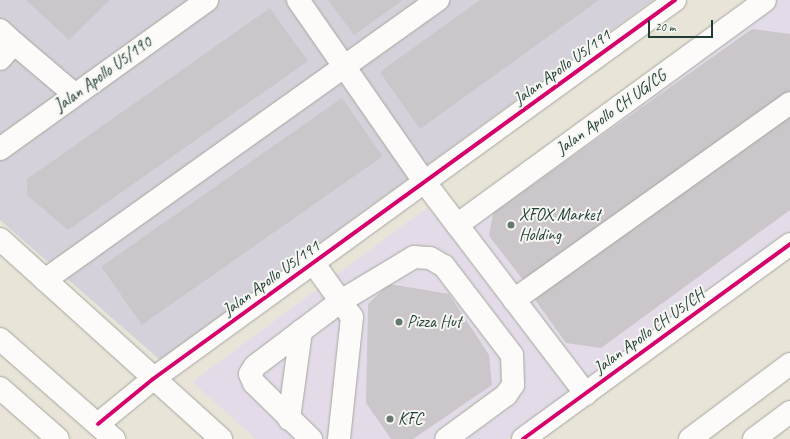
<!DOCTYPE html>
<style>
body{margin:0}
#map{position:relative;width:790px;height:439px;overflow:hidden;background:#e9e4d8;font-family:Caveat,sans-serif}
div>[style]{position:absolute}
.built>*{inset:0;background:#e3dce8}
.industrial>*{inset:0;background:#d4d1da}
.building>*{inset:0;background:#cbc6ca;transform-origin:0 0}
.roads{filter:drop-shadow(0 0 1px #a5a69e) drop-shadow(0 0 1px #a5a69e)}
.minor>*{height:22px;margin:-11px;padding:0 11px;transform-origin:11px;border-radius:11px;background:#fcfbf9}
.highway>*{height:22px;margin:-11px;padding:0 11px;transform-origin:11px;border-radius:11px;background:#fcfbf9}
.cycleway>*{height:4px;margin:-2px;padding:0 2px;transform-origin:2px;border-radius:2px;background:#d6006c}
.dots>*{width:11px;height:11px;translate:-50% -50%;box-sizing:border-box;border:2px solid #f6f6f2;border-radius:50%}
span{translate:-50% -50%;white-space:nowrap;text-align:center;line-height:1.15;-webkit-text-stroke:4px #f6f6f2;paint-order:stroke}
.street-label{font-size:17px;color:#1f3d34}
.poi-label{font-size:17px;color:#1f3d34}
.left{translate:0 -50%;text-align:left}
.scale{position:absolute;left:648px;top:20px;width:65px;height:18px;box-sizing:border-box;border:2px solid #1f3d34;border-top:0;padding-left:5px;font-size:12px;line-height:14px;white-space:nowrap;color:#1f3d34;-webkit-text-stroke:3px #f6f6f2;paint-order:stroke}
</style>
<div id="map">
<div class="built">
<i style="clip-path:polygon(779px 0,790px 0,790px 233px,508px 439px,256px 439px,192px 382px,428px 207px,453px 238px)"></i>
</div>
<div class="industrial">
<i style="clip-path:polygon(0 0,653px 0,160px 360px,0 220px)"></i>
</div>
<div class="building">
<i style="clip-path:polygon(26px 0,110px 0,69px 40px)"></i>
<i style="clip-path:polygon(328px 0,403px 0,354px 35px)"></i>
<i style="clip-path:polygon(480px 0,599px 0,420px 129px,380px 72px)"></i>
<i style="clip-path:polygon(270px 8px,308px 61px,68px 230px,27px 195px,27px 179px)"></i>
<i style="clip-path:polygon(752px 29px,790px 34px,790px 98px,527px 285px,489px 236px,493px 213px)"></i>
<i style="left:342px;top:98px;width:71px;height:294px;rotate:55deg"></i>
<i style="clip-path:polygon(790px 112px,790px 210px,601px 348px,566px 343px,533px 297px)"></i>
<i style="clip-path:polygon(389px 284px,449px 294px,489px 355px,492px 385px,413px 439px,391px 439px,366px 403px,368px 304px)"></i>
</div>
<div class="roads">
<div class="minor">
<i style="left:298px;top:0;width:224px;rotate:55.2deg"></i>
<i style="left:426px;top:184px;width:264px;rotate:52.7deg"></i>
<i style="left:0;top:30px;width:19px;rotate:43deg"></i>
<i style="left:14px;top:43px;width:21px;rotate:131deg"></i>
<i style="left:14px;top:43px;width:79px;rotate:40.4deg"></i>
<i style="left:0;top:149px;width:255px;rotate:-35.7deg"></i>
<i style="left:457px;top:225px;width:381px;rotate:-36.1deg"></i>
<i style="left:0;top:239px;width:298px;rotate:42.1deg"></i>
<i style="left:314px;top:264px;width:65px;rotate:54.4deg"></i>
<i style="left:352px;top:317px;width:123px;rotate:96.1deg"></i>
<i style="left:45px;top:280px;width:483px;rotate:-35.5deg"></i>
<i style="left:514px;top:300px;width:339px;rotate:-35.5deg"></i>
<i style="left:0;top:339px;width:152px;rotate:41.3deg"></i>
<i style="left:0;top:388px;width:77px;rotate:41.3deg"></i>
<i style="left:289px;top:419px;width:89px;rotate:-82.2deg"></i>
<i style="left:98px;top:424px;width:71px;rotate:-39.3deg"></i>
<i style="left:153px;top:379px;width:645px;rotate:-35.98deg"></i>
<i style="left:311px;top:439px;width:80px;rotate:-135.5deg"></i>
<i style="left:254px;top:383px;width:10px;rotate:-114deg"></i>
<i style="left:250px;top:374px;width:9px;rotate:-58deg"></i>
<i style="left:255px;top:366px;width:108px;rotate:-37.1deg"></i>
<i style="left:341px;top:301px;width:85px;rotate:-31.1deg"></i>
<i style="left:414px;top:257px;width:16px;rotate:4deg"></i>
<i style="left:430px;top:258px;width:16px;rotate:30deg"></i>
<i style="left:444px;top:266px;width:112px;rotate:52.6deg"></i>
<i style="left:512px;top:355px;width:30px;rotate:88deg"></i>
<i style="left:513px;top:385px;width:12px;rotate:125deg"></i>
<i style="left:506px;top:395px;width:74px;rotate:143.7deg"></i>
<i style="left:523px;top:439px;width:331px;rotate:-36.1deg"></i>
</div>
<div class="highway">
<i style="left:690px;top:439px;width:125px;rotate:-36.9deg"></i>
<i style="left:754px;top:439px;width:45px;rotate:-36.9deg"></i>
</div>
</div>
<div class="cycleway">
<i style="left:98px;top:424px;width:71px;rotate:-39.3deg"></i>
<i style="left:153px;top:379px;width:645px;rotate:-35.98deg"></i>
<i style="left:523px;top:439px;width:331px;rotate:-36.1deg"></i>
</div>
<div class="dots">
<i style="left:511px;top:225px;background:#66776d"></i>
<i style="left:399px;top:322px;background:#66776d"></i>
<i style="left:390px;top:419px;background:#66776d"></i>
</div>
<div class="street-label">
<span style="left:562px;top:67px;rotate:-36deg">Jalan Apollo U5/191</span>
<span style="left:103px;top:74px;rotate:-36deg">Jalan Apollo U5/190</span>
<span style="left:611px;top:112px;rotate:-36deg">Jalan Apollo CH UG/CG</span>
<span style="left:271px;top:278px;rotate:-36deg">Jalan Apollo U5/191</span>
<span style="left:649px;top:331px;rotate:-36deg">Jalan Apollo CH U5/CH</span>
</div>
<div class="poi-label">
<span class="left" style="left:519px;top:225px">XFOX Market<br>Holding</span>
<span class="left" style="left:407px;top:322px">Pizza Hut</span>
<span class="left" style="left:398px;top:419px">KFC</span>
</div>
<div class="scale">20 m</div>
</div>
